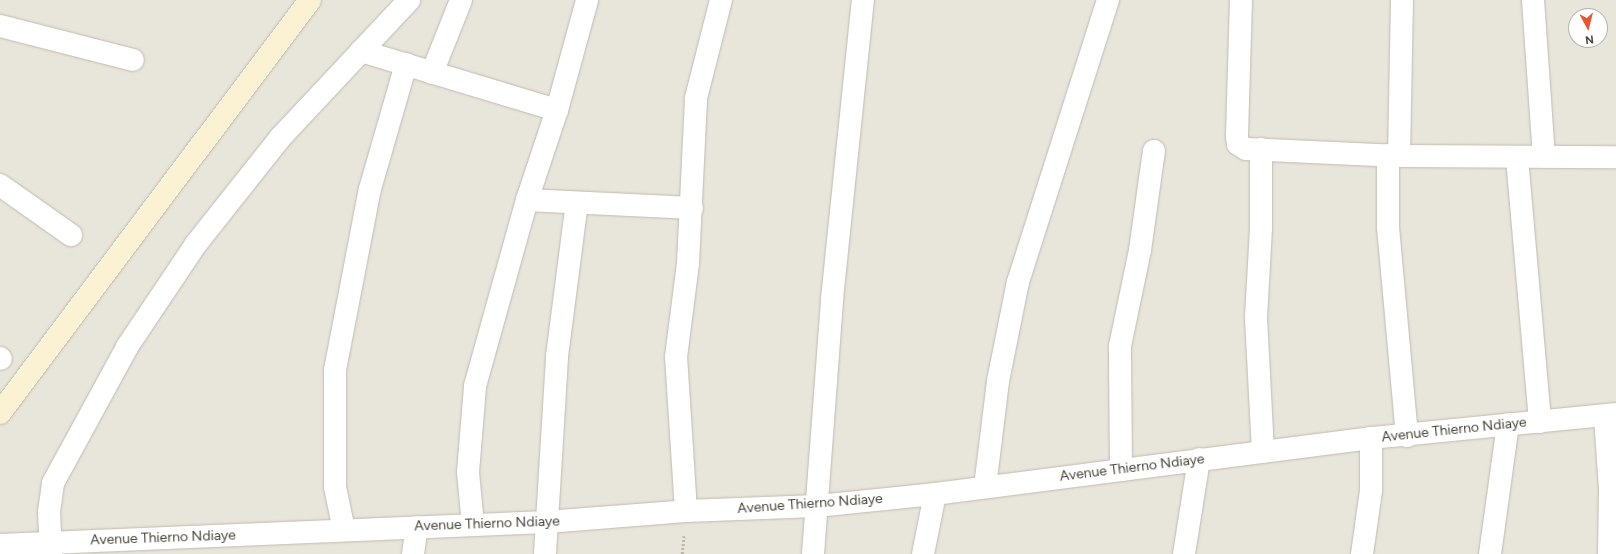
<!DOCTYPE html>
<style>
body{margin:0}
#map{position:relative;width:1616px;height:554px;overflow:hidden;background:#f5f3ed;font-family:Figtree,sans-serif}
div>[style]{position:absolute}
.residential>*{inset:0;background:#e8e5db}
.path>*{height:2.5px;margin-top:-1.25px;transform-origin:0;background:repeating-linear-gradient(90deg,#c0b7a3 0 2px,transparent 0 4px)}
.roads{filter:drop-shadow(0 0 1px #c0bbb0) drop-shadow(0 0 1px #c0bbb0)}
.street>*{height:22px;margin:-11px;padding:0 11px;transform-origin:11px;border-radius:11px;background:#fff}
.secondary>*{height:22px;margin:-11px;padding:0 11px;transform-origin:11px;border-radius:11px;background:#faf2d2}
span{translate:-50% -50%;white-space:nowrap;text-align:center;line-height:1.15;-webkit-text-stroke:3px #fff;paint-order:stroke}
.street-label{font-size:14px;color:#49443b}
.north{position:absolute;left:1568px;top:8px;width:40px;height:40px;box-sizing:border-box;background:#fff;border:1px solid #b6b4b1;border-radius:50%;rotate:173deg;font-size:11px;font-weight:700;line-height:16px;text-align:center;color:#49443b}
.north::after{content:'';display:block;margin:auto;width:14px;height:18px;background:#e65733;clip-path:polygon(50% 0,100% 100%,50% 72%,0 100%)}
</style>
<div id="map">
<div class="residential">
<i style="clip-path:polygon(evenodd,0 0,1616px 0,1616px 554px,0 554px,0 0,1576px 16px,1600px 16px,1600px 40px,1576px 40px,1576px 16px)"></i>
</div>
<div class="path">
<i style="left:682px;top:554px;width:19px;rotate:-84deg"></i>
</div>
<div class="roads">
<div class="street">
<i style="left:1241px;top:0;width:137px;rotate:91.7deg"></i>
<i style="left:1237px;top:137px;width:7px;rotate:82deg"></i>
<i style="left:1238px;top:144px;width:9px;rotate:32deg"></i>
<i style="left:1246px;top:149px;width:153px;rotate:2.6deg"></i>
<i style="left:1399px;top:156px;width:217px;rotate:0.3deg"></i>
<i style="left:1533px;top:0;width:157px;rotate:86deg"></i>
<i style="left:0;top:26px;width:137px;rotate:14.3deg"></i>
<i style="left:361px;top:51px;width:205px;rotate:16.8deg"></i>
<i style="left:432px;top:73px;width:79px;rotate:-68.3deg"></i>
<i style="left:1261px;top:149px;width:79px;rotate:90deg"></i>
<i style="left:1261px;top:228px;width:90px;rotate:93.2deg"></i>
<i style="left:1256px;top:318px;width:134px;rotate:87deg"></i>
<i style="left:1388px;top:155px;width:72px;rotate:90deg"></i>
<i style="left:1388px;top:227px;width:210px;rotate:84.8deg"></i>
<i style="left:1399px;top:156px;width:156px;rotate:-88.9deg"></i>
<i style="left:1517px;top:158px;width:265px;rotate:85deg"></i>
<i style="left:0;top:185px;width:87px;rotate:35.2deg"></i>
<i style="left:527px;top:200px;width:165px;rotate:2.8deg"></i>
<i style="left:0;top:358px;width:1px;rotate:45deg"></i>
<i style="left:1605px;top:416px;width:74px;rotate:86.1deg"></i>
<i style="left:1610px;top:490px;width:64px;rotate:90.9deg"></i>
<i style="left:1121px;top:470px;width:124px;rotate:-90.5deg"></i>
<i style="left:1120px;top:346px;width:98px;rotate:-78.2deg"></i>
<i style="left:1140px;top:250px;width:100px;rotate:-82deg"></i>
<i style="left:985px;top:487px;width:107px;rotate:-83deg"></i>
<i style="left:998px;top:381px;width:101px;rotate:-78.6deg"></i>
<i style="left:1018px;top:282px;width:296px;rotate:-72.3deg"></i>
<i style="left:686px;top:511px;width:154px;rotate:-93.7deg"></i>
<i style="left:676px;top:357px;width:95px;rotate:-82.7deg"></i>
<i style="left:688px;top:263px;width:165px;rotate:-87.2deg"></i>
<i style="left:696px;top:98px;width:101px;rotate:-75.7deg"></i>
<i style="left:473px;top:525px;width:53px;rotate:-95.4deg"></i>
<i style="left:468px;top:472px;width:86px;rotate:-85.3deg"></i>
<i style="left:475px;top:386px;width:193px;rotate:-74.4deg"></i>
<i style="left:527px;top:200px;width:95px;rotate:-71.6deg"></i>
<i style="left:557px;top:110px;width:114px;rotate:-74.7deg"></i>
<i style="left:344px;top:530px;width:44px;rotate:-101.8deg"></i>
<i style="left:335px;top:487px;width:117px;rotate:-90deg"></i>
<i style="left:335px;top:370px;width:184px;rotate:-79.1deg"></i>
<i style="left:370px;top:189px;width:130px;rotate:-73.9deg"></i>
<i style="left:0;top:545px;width:547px;rotate:-2.41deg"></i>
<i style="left:547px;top:522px;width:139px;rotate:-4.5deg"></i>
<i style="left:686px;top:511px;width:131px;rotate:-2.2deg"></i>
<i style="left:817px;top:506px;width:119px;rotate:-5.8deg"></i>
<i style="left:935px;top:494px;width:440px;rotate:-7.3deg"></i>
<i style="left:1371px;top:438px;width:246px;rotate:-5.6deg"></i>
<i style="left:51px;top:554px;width:42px;rotate:-92.7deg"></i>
<i style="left:49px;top:512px;width:29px;rotate:-82deg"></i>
<i style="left:53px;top:483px;width:155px;rotate:-61.4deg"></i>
<i style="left:127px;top:347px;width:124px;rotate:-56.2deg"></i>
<i style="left:196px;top:244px;width:135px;rotate:-51.6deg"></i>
<i style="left:280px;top:138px;width:189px;rotate:-46.9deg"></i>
<i style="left:413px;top:554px;width:27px;rotate:-82deg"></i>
<i style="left:545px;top:554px;width:198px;rotate:-86.5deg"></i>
<i style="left:557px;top:356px;width:154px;rotate:-82.6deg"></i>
<i style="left:813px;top:554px;width:256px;rotate:-85.7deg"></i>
<i style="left:832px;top:299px;width:301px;rotate:-84.1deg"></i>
<i style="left:923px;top:554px;width:61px;rotate:-78.7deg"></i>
<i style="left:1184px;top:554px;width:96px;rotate:-81deg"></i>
<i style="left:1362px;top:554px;width:64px;rotate:-81.9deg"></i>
<i style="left:1371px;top:491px;width:53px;rotate:-90deg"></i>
<i style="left:1490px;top:554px;width:131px;rotate:-82.1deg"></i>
</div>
<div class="secondary">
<i style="left:0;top:413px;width:516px;rotate:-53.11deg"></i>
</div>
</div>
<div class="street-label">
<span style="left:1454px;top:430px;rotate:-6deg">Avenue Thierno Ndiaye</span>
<span style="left:1132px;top:468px;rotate:-7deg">Avenue Thierno Ndiaye</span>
<span style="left:810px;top:504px;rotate:-4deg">Avenue Thierno Ndiaye</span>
<span style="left:487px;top:524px;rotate:-2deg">Avenue Thierno Ndiaye</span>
<span style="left:163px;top:538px;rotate:-2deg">Avenue Thierno Ndiaye</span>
</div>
<div class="north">N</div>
</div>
